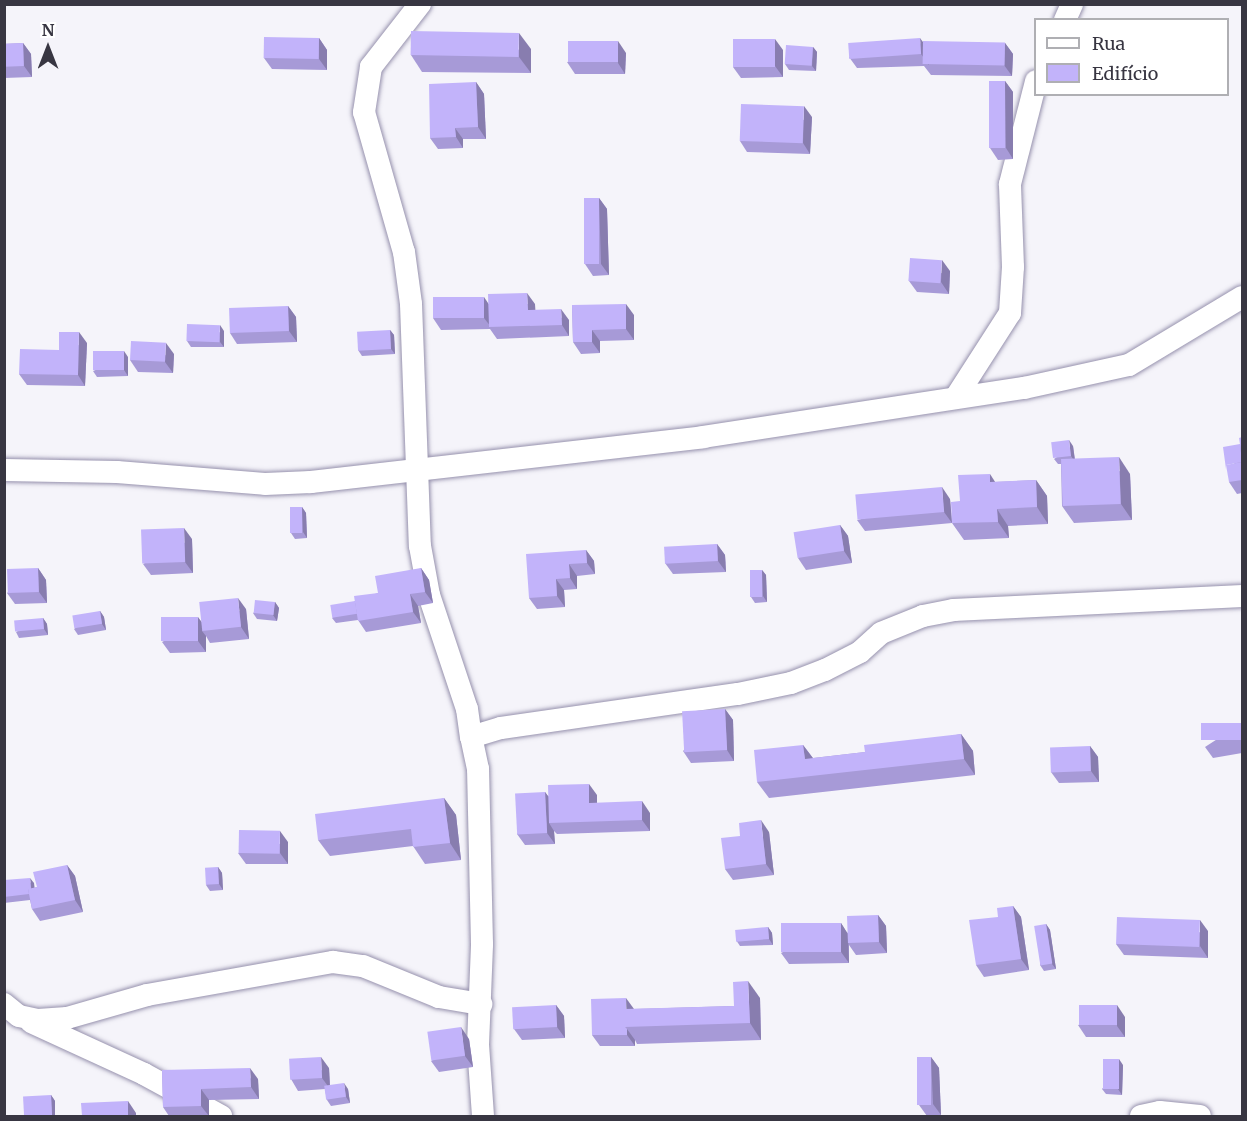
<!DOCTYPE html>
<meta charset="utf-8">
<style>
body{margin:0}
#map{position:relative;width:1247px;height:1121px;overflow:hidden;background:#f5f4fa;font-family:Merriweather,serif}
div>[style]{position:absolute}
.roads{filter:drop-shadow(0 0 2px #9691ad) drop-shadow(0 0 2px #9691ad)}
.minor>*{height:22px;margin:-11px;padding:0 11px;transform-origin:11px;border-radius:11px;background:#fff}
.wall>*{inset:0;background:#a79ad7}
.shaded-wall>*{inset:0;background:#887daf}
.building>*{inset:0;background:#c2b3fa;transform-origin:0 0}
span{translate:-50% -50%;white-space:nowrap;text-align:center;line-height:1.15;-webkit-text-stroke:5px #fff;paint-order:stroke}
.frame{position:absolute;inset:0;border:6px solid #383642;pointer-events:none}
.legend{position:absolute;left:1034px;top:18px;width:195px;height:78px;box-sizing:border-box;background:#fff;border:2px solid #afafb3;margin:0;padding:8px 10px;list-style:none;font-size:18px;color:#383642}
.legend li{display:flex;align-items:center;gap:12px;height:30px}
.legend b{width:30px;border:2px solid #afafb3}
.north{position:absolute;left:18px;top:18px;width:60px;height:60px;-webkit-text-stroke:4px #fff;paint-order:stroke;rotate:0deg;font-size:16px;font-weight:700;line-height:24px;text-align:center;color:#383642}
.north::after{content:'';display:block;margin:auto;width:21px;height:27px;background:#383642;clip-path:polygon(50% 0,100% 100%,50% 72%,0 100%)}
</style>
<div id="map">
<div class="roads">
<div class="minor">
<i style="left:420px;top:4px;width:80px;rotate:127.9deg"></i>
<i style="left:371px;top:67px;width:46px;rotate:98.8deg"></i>
<i style="left:364px;top:112px;width:146px;rotate:74.1deg"></i>
<i style="left:404px;top:252px;width:52px;rotate:82.3deg"></i>
<i style="left:411px;top:304px;width:242px;rotate:87.9deg"></i>
<i style="left:420px;top:546px;width:50px;rotate:79.6deg"></i>
<i style="left:429px;top:595px;width:120px;rotate:71.6deg"></i>
<i style="left:467px;top:709px;width:28px;rotate:82deg"></i>
<i style="left:1065px;top:20px;width:17px;rotate:-66deg"></i>
<i style="left:956px;top:397px;width:100px;rotate:-57.3deg"></i>
<i style="left:1010px;top:313px;width:46px;rotate:-86.3deg"></i>
<i style="left:1013px;top:267px;width:83px;rotate:-92.1deg"></i>
<i style="left:1010px;top:184px;width:106px;rotate:-75.8deg"></i>
<i style="left:4px;top:470px;width:113px;rotate:1deg"></i>
<i style="left:117px;top:472px;width:148px;rotate:4.6deg"></i>
<i style="left:265px;top:484px;width:46px;rotate:-2.5deg"></i>
<i style="left:311px;top:482px;width:395px;rotate:-6.5deg"></i>
<i style="left:703px;top:437px;width:325px;rotate:-8.7deg"></i>
<i style="left:1024px;top:388px;width:107px;rotate:-12.4deg"></i>
<i style="left:1129px;top:365px;width:132px;rotate:-31deg"></i>
<i style="left:4px;top:1004px;width:19px;rotate:39deg"></i>
<i style="left:19px;top:1016px;width:19px;rotate:12deg"></i>
<i style="left:38px;top:1020px;width:29px;rotate:-4deg"></i>
<i style="left:67px;top:1018px;width:83px;rotate:-16deg"></i>
<i style="left:147px;top:995px;width:189px;rotate:-10.1deg"></i>
<i style="left:333px;top:962px;width:30px;rotate:8deg"></i>
<i style="left:363px;top:966px;width:82px;rotate:22.2deg"></i>
<i style="left:439px;top:997px;width:43px;rotate:9.5deg"></i>
<i style="left:31px;top:1022px;width:124px;rotate:24.7deg"></i>
<i style="left:144px;top:1074px;width:88px;rotate:28.6deg"></i>
<i style="left:483px;top:1116px;width:71px;rotate:-94deg"></i>
<i style="left:478px;top:1045px;width:101px;rotate:-87.7deg"></i>
<i style="left:482px;top:944px;width:175px;rotate:-91.3deg"></i>
<i style="left:478px;top:769px;width:33px;rotate:-102deg"></i>
<i style="left:471px;top:737px;width:31px;rotate:-17deg"></i>
<i style="left:501px;top:728px;width:239px;rotate:-8.2deg"></i>
<i style="left:738px;top:694px;width:54px;rotate:-11.7deg"></i>
<i style="left:791px;top:683px;width:36px;rotate:-21deg"></i>
<i style="left:825px;top:670px;width:39px;rotate:-27deg"></i>
<i style="left:860px;top:652px;width:28px;rotate:-42deg"></i>
<i style="left:881px;top:633px;width:45px;rotate:-22deg"></i>
<i style="left:923px;top:616px;width:32px;rotate:-11deg"></i>
<i style="left:954px;top:610px;width:288px;rotate:-2.8deg"></i>
<i style="left:1141px;top:1116px;width:19px;rotate:-12deg"></i>
<i style="left:1160px;top:1112px;width:40px;rotate:5.7deg"></i>
</div>
</div>
<div class="wall">
<i style="clip-path:polygon(319px 38px,327px 50px,327px 70px,272px 69px,264px 58px)"></i>
<i style="clip-path:polygon(23px 43px,31px 54px,32px 77px,4px 78px,4px 44px)"></i>
<i style="clip-path:polygon(923px 43px,1005px 43px,1013px 54px,1012px 76px,931px 75px,924px 66px,857px 68px,849px 57px)"></i>
<i style="clip-path:polygon(813px 47px,817px 52px,816px 71px,789px 70px,785px 64px)"></i>
<i style="clip-path:polygon(531px 49px,531px 73px,422px 72px,411px 55px)"></i>
<i style="clip-path:polygon(783px 50px,783px 77px,741px 78px,733px 67px)"></i>
<i style="clip-path:polygon(626px 53px,625px 74px,575px 74px,567px 62px)"></i>
<i style="clip-path:polygon(1005px 81px,1013px 92px,1013px 159px,998px 160px,990px 148px)"></i>
<i style="clip-path:polygon(476px 82px,484px 94px,486px 139px,463px 139px,463px 148px,438px 149px,430px 138px)"></i>
<i style="clip-path:polygon(812px 117px,810px 154px,747px 152px,740px 141px)"></i>
<i style="clip-path:polygon(599px 198px,607px 209px,609px 275px,593px 276px,585px 264px)"></i>
<i style="clip-path:polygon(950px 271px,949px 294px,917px 292px,909px 281px)"></i>
<i style="clip-path:polygon(488px 304px,535px 304px,535px 310px,569px 320px,569px 336px,497px 339px,490px 329px,441px 330px,433px 318px)"></i>
<i style="clip-path:polygon(572px 305px,634px 315px,634px 340px,600px 341px,600px 353px,581px 354px,573px 342px)"></i>
<i style="clip-path:polygon(288px 306px,296px 317px,297px 342px,237px 344px,230px 333px)"></i>
<i style="clip-path:polygon(390px 330px,394px 335px,395px 354px,362px 356px,358px 350px)"></i>
<i style="clip-path:polygon(224px 331px,224px 347px,191px 347px,187px 341px)"></i>
<i style="clip-path:polygon(87px 343px,85px 386px,27px 385px,19px 374px,59px 350px)"></i>
<i style="clip-path:polygon(174px 354px,173px 373px,138px 372px,130px 360px)"></i>
<i style="clip-path:polygon(128px 357px,128px 376px,97px 377px,93px 371px)"></i>
<i style="clip-path:polygon(1242px 437px,1242px 493px,1237px 494px,1229px 482px)"></i>
<i style="clip-path:polygon(1073px 446px,1075px 459px,1130px 474px,1132px 520px,1074px 523px,1062px 506px,1061px 464px,1058px 464px,1054px 459px)"></i>
<i style="clip-path:polygon(1036px 480px,1047px 496px,1048px 524px,1008px 526px,1009px 538px,964px 540px,952px 523px,865px 531px,857px 520px,950px 499px,952px 521px,960px 501px,995px 482px)"></i>
<i style="clip-path:polygon(302px 507px,306px 513px,307px 538px,295px 539px,291px 533px)"></i>
<i style="clip-path:polygon(840px 525px,848px 536px,852px 563px,806px 570px,798px 558px)"></i>
<i style="clip-path:polygon(192px 539px,193px 573px,151px 575px,143px 564px)"></i>
<i style="clip-path:polygon(717px 544px,725px 555px,726px 572px,673px 574px,665px 563px)"></i>
<i style="clip-path:polygon(586px 550px,594px 561px,595px 574px,577px 576px,577px 589px,564px 590px,565px 607px,537px 609px,529px 598px)"></i>
<i style="clip-path:polygon(38px 568px,46px 580px,47px 603px,15px 604px,7px 593px)"></i>
<i style="clip-path:polygon(421px 568px,429px 580px,433px 603px,418px 606px,421px 623px,366px 632px,358px 620px,336px 623px,332px 618px,355px 601px,378px 593px)"></i>
<i style="clip-path:polygon(762px 570px,766px 575px,767px 602px,755px 603px,751px 597px)"></i>
<i style="clip-path:polygon(275px 602px,279px 608px,277px 621px,257px 619px,253px 613px)"></i>
<i style="clip-path:polygon(246px 609px,249px 639px,210px 643px,206px 636px,206px 652px,170px 653px,162px 642px,201px 622px)"></i>
<i style="clip-path:polygon(100px 611px,104px 617px,106px 630px,78px 635px,74px 629px)"></i>
<i style="clip-path:polygon(43px 618px,47px 624px,48px 635px,19px 638px,16px 632px)"></i>
<i style="clip-path:polygon(725px 709px,733px 720px,734px 761px,691px 763px,683px 751px)"></i>
<i style="clip-path:polygon(1242px 723px,1242px 753px,1213px 758px,1205px 747px)"></i>
<i style="clip-path:polygon(961px 734px,973px 751px,975px 775px,769px 798px,757px 782px,803px 745px,813px 758px,865px 752px)"></i>
<i style="clip-path:polygon(1090px 746px,1098px 757px,1099px 782px,1059px 783px,1051px 772px)"></i>
<i style="clip-path:polygon(545px 792px,548px 796px,597px 795px,597px 803px,650px 813px,650px 831px,557px 834px,554px 831px,555px 844px,525px 845px,517px 834px)"></i>
<i style="clip-path:polygon(444px 798px,456px 815px,461px 860px,425px 864px,413px 846px,330px 856px,318px 840px)"></i>
<i style="clip-path:polygon(769px 832px,774px 875px,733px 880px,725px 869px)"></i>
<i style="clip-path:polygon(288px 842px,288px 864px,246px 864px,238px 853px)"></i>
<i style="clip-path:polygon(67px 865px,75px 876px,83px 912px,40px 921px,32px 909px,30px 900px,4px 903px,4px 880px,34px 883px,34px 888px,37px 887px)"></i>
<i style="clip-path:polygon(218px 867px,222px 873px,223px 890px,210px 891px,206px 885px)"></i>
<i style="clip-path:polygon(1013px 906px,1021px 917px,1029px 970px,984px 977px,976px 965px,998px 917px)"></i>
<i style="clip-path:polygon(878px 915px,886px 926px,887px 953px,856px 955px,849px 945px,849px 963px,789px 964px,781px 953px,841px 923px,847px 933px)"></i>
<i style="clip-path:polygon(1046px 924px,1050px 930px,1056px 969px,1044px 971px,1040px 965px)"></i>
<i style="clip-path:polygon(768px 927px,772px 933px,773px 945px,740px 946px,736px 940px)"></i>
<i style="clip-path:polygon(1208px 931px,1208px 958px,1124px 955px,1116px 944px)"></i>
<i style="clip-path:polygon(760px 998px,761px 1040px,637px 1044px,635px 1040px,635px 1046px,600px 1046px,592px 1035px,634px 1009px,734px 1006px)"></i>
<i style="clip-path:polygon(556px 1005px,564px 1016px,565px 1038px,522px 1040px,514px 1029px)"></i>
<i style="clip-path:polygon(1125px 1017px,1125px 1037px,1086px 1037px,1078px 1025px)"></i>
<i style="clip-path:polygon(469px 1039px,473px 1067px,439px 1072px,431px 1061px)"></i>
<i style="clip-path:polygon(931px 1057px,939px 1068px,941px 1115px,927px 1116px,919px 1105px)"></i>
<i style="clip-path:polygon(1123px 1065px,1122px 1095px,1106px 1094px,1102px 1089px)"></i>
<i style="clip-path:polygon(329px 1068px,330px 1085px,348px 1089px,350px 1103px,331px 1106px,327px 1100px,325px 1089px,298px 1091px,291px 1079px)"></i>
<i style="clip-path:polygon(162px 1070px,258px 1079px,259px 1099px,209px 1100px,209px 1116px,169px 1116px,163px 1107px)"></i>
<i style="clip-path:polygon(51px 1095px,55px 1101px,55px 1116px,24px 1116px)"></i>
</div>
<div class="shaded-wall">
<i style="clip-path:polygon(519px 33px,531px 49px,531px 73px,519px 57px)"></i>
<i style="clip-path:polygon(319px 38px,327px 50px,327px 70px,319px 59px)"></i>
<i style="clip-path:polygon(920px 38px,928px 49px,929px 65px,921px 54px)"></i>
<i style="clip-path:polygon(775px 39px,783px 50px,783px 77px,775px 66px)"></i>
<i style="clip-path:polygon(618px 41px,626px 53px,625px 74px,618px 63px)"></i>
<i style="clip-path:polygon(23px 43px,31px 54px,32px 77px,24px 66px)"></i>
<i style="clip-path:polygon(1005px 43px,1013px 54px,1012px 76px,1004px 65px)"></i>
<i style="clip-path:polygon(813px 47px,817px 52px,816px 71px,812px 66px)"></i>
<i style="clip-path:polygon(1005px 81px,1013px 92px,1013px 159px,1006px 148px)"></i>
<i style="clip-path:polygon(476px 82px,484px 94px,486px 139px,478px 127px)"></i>
<i style="clip-path:polygon(804px 106px,812px 117px,810px 154px,803px 143px)"></i>
<i style="clip-path:polygon(455px 128px,463px 139px,463px 148px,456px 137px)"></i>
<i style="clip-path:polygon(599px 198px,607px 209px,609px 275px,601px 264px)"></i>
<i style="clip-path:polygon(942px 260px,950px 271px,949px 294px,941px 282px)"></i>
<i style="clip-path:polygon(527px 293px,535px 304px,536px 321px,528px 310px)"></i>
<i style="clip-path:polygon(484px 297px,492px 309px,491px 327px,484px 318px)"></i>
<i style="clip-path:polygon(626px 304px,634px 315px,634px 340px,626px 329px)"></i>
<i style="clip-path:polygon(288px 306px,296px 317px,297px 342px,289px 331px)"></i>
<i style="clip-path:polygon(561px 309px,569px 320px,569px 336px,562px 325px)"></i>
<i style="clip-path:polygon(220px 325px,224px 331px,224px 347px,220px 342px)"></i>
<i style="clip-path:polygon(390px 330px,394px 335px,395px 354px,391px 349px)"></i>
<i style="clip-path:polygon(592px 330px,600px 341px,600px 353px,592px 342px)"></i>
<i style="clip-path:polygon(79px 332px,87px 343px,85px 386px,78px 375px)"></i>
<i style="clip-path:polygon(166px 343px,174px 354px,173px 373px,165px 362px)"></i>
<i style="clip-path:polygon(124px 351px,128px 357px,128px 376px,124px 370px)"></i>
<i style="clip-path:polygon(1069px 440px,1073px 446px,1075px 462px,1071px 456px)"></i>
<i style="clip-path:polygon(1119px 457px,1130px 474px,1132px 520px,1121px 504px)"></i>
<i style="clip-path:polygon(990px 474px,1001px 491px,990px 482px)"></i>
<i style="clip-path:polygon(1036px 480px,1047px 496px,1048px 524px,1037px 507px)"></i>
<i style="clip-path:polygon(942px 487px,950px 499px,952px 523px,944px 512px)"></i>
<i style="clip-path:polygon(302px 507px,306px 513px,307px 538px,303px 532px)"></i>
<i style="clip-path:polygon(997px 509px,1008px 526px,1009px 538px,998px 522px)"></i>
<i style="clip-path:polygon(840px 525px,848px 536px,852px 563px,844px 551px)"></i>
<i style="clip-path:polygon(184px 528px,192px 539px,193px 573px,185px 562px)"></i>
<i style="clip-path:polygon(717px 544px,725px 555px,726px 572px,718px 561px)"></i>
<i style="clip-path:polygon(586px 550px,594px 561px,595px 574px,587px 563px)"></i>
<i style="clip-path:polygon(569px 564px,577px 576px,577px 589px,570px 578px)"></i>
<i style="clip-path:polygon(38px 568px,46px 580px,47px 603px,39px 592px)"></i>
<i style="clip-path:polygon(421px 568px,429px 580px,433px 603px,425px 592px)"></i>
<i style="clip-path:polygon(762px 570px,766px 575px,767px 602px,763px 596px)"></i>
<i style="clip-path:polygon(556px 579px,564px 590px,565px 607px,557px 596px)"></i>
<i style="clip-path:polygon(410px 594px,418px 606px,421px 623px,413px 612px)"></i>
<i style="clip-path:polygon(238px 598px,246px 609px,249px 639px,241px 627px)"></i>
<i style="clip-path:polygon(275px 602px,279px 608px,277px 621px,273px 615px)"></i>
<i style="clip-path:polygon(100px 611px,104px 617px,106px 630px,102px 624px)"></i>
<i style="clip-path:polygon(198px 617px,206px 628px,202px 631px,206px 636px,206px 652px,198px 641px)"></i>
<i style="clip-path:polygon(43px 618px,47px 624px,48px 635px,44px 629px)"></i>
<i style="clip-path:polygon(725px 709px,733px 720px,734px 761px,727px 750px)"></i>
<i style="clip-path:polygon(961px 734px,973px 751px,975px 775px,964px 759px)"></i>
<i style="clip-path:polygon(803px 745px,815px 761px,805px 759px)"></i>
<i style="clip-path:polygon(1090px 746px,1098px 757px,1099px 782px,1091px 771px)"></i>
<i style="clip-path:polygon(589px 784px,597px 795px,597px 815px,589px 803px)"></i>
<i style="clip-path:polygon(545px 792px,553px 803px,549px 823px,554px 831px,555px 844px,547px 833px)"></i>
<i style="clip-path:polygon(444px 798px,456px 815px,461px 860px,450px 843px)"></i>
<i style="clip-path:polygon(642px 801px,650px 813px,650px 831px,642px 820px)"></i>
<i style="clip-path:polygon(761px 820px,769px 832px,774px 875px,766px 864px)"></i>
<i style="clip-path:polygon(280px 831px,288px 842px,288px 864px,280px 853px)"></i>
<i style="clip-path:polygon(67px 865px,75px 876px,83px 912px,75px 900px)"></i>
<i style="clip-path:polygon(218px 867px,222px 873px,223px 890px,219px 884px)"></i>
<i style="clip-path:polygon(30px 878px,34px 883px,36px 900px,32px 894px)"></i>
<i style="clip-path:polygon(1013px 906px,1021px 917px,1029px 970px,1021px 959px)"></i>
<i style="clip-path:polygon(878px 915px,886px 926px,887px 953px,879px 942px)"></i>
<i style="clip-path:polygon(1200px 920px,1208px 931px,1208px 958px,1200px 946px)"></i>
<i style="clip-path:polygon(841px 923px,848px 934px,849px 963px,841px 952px)"></i>
<i style="clip-path:polygon(1046px 924px,1050px 930px,1056px 969px,1052px 964px)"></i>
<i style="clip-path:polygon(768px 927px,772px 933px,773px 945px,769px 939px)"></i>
<i style="clip-path:polygon(748px 981px,760px 998px,761px 1040px,750px 1023px)"></i>
<i style="clip-path:polygon(626px 998px,634px 1009px,627px 1027px)"></i>
<i style="clip-path:polygon(556px 1005px,564px 1016px,565px 1038px,557px 1027px)"></i>
<i style="clip-path:polygon(1117px 1005px,1125px 1017px,1125px 1037px,1117px 1026px)"></i>
<i style="clip-path:polygon(461px 1027px,469px 1039px,473px 1067px,465px 1056px)"></i>
<i style="clip-path:polygon(627px 1029px,635px 1040px,635px 1046px,627px 1035px)"></i>
<i style="clip-path:polygon(321px 1057px,329px 1068px,330px 1089px,322px 1078px)"></i>
<i style="clip-path:polygon(931px 1057px,939px 1068px,941px 1115px,933px 1104px)"></i>
<i style="clip-path:polygon(1119px 1059px,1123px 1065px,1122px 1095px,1118px 1089px)"></i>
<i style="clip-path:polygon(250px 1068px,258px 1079px,259px 1099px,251px 1087px)"></i>
<i style="clip-path:polygon(344px 1083px,348px 1089px,350px 1103px,346px 1097px)"></i>
<i style="clip-path:polygon(201px 1089px,209px 1100px,209px 1116px,201px 1106px)"></i>
<i style="clip-path:polygon(51px 1095px,55px 1101px,55px 1116px,53px 1116px,52px 1115px)"></i>
<i style="clip-path:polygon(128px 1101px,136px 1113px,136px 1116px,128px 1116px)"></i>
</div>
<div class="building">
<i style="left:411px;top:31px;width:108px;height:24px;rotate:1deg"></i>
<i style="left:264px;top:37px;width:55px;height:21px;rotate:1deg"></i>
<i style="left:920px;top:38px;width:16px;height:72px;rotate:86deg"></i>
<i style="left:733px;top:39px;width:42px;height:28px"></i>
<i style="left:568px;top:41px;width:50px;height:21px"></i>
<i style="left:923px;top:41px;width:82px;height:23px;rotate:1deg"></i>
<i style="left:23px;top:43px;width:23px;height:19px;rotate:88deg"></i>
<i style="left:786px;top:45px;width:27px;height:19px;rotate:4deg"></i>
<i style="left:989px;top:81px;width:16px;height:67px"></i>
<i style="clip-path:polygon(476px 82px,478px 127px,455px 128px,456px 137px,430px 138px,429px 84px)"></i>
<i style="left:741px;top:104px;width:63px;height:37px;rotate:2deg"></i>
<i style="left:584px;top:198px;width:15px;height:66px"></i>
<i style="left:910px;top:258px;width:32px;height:23px;rotate:4deg"></i>
<i style="clip-path:polygon(527px 293px,528px 310px,561px 309px,562px 325px,489px 327px,488px 294px)"></i>
<i style="left:484px;top:297px;width:21px;height:51px;rotate:90deg"></i>
<i style="clip-path:polygon(626px 304px,626px 329px,592px 330px,592px 342px,573px 342px,572px 305px)"></i>
<i style="left:288px;top:306px;width:25px;height:59px;rotate:88deg"></i>
<i style="left:187px;top:324px;width:33px;height:17px;rotate:2deg"></i>
<i style="left:390px;top:330px;width:19px;height:33px;rotate:87deg"></i>
<i style="clip-path:polygon(59px 332px,79px 332px,78px 375px,19px 374px,20px 349px,59px 350px)"></i>
<i style="left:131px;top:341px;width:35px;height:19px;rotate:3deg"></i>
<i style="left:124px;top:351px;width:19px;height:31px;rotate:90deg"></i>
<i style="clip-path:polygon(1242px 437px,1242px 457px,1239px 438px)"></i>
<i style="left:1069px;top:440px;width:16px;height:18px;rotate:83deg"></i>
<i style="clip-path:polygon(1240px 444px,1242px 462px,1226px 465px,1226px 469px,1223px 447px)"></i>
<i style="left:1119px;top:457px;width:47px;height:58px;rotate:88deg"></i>
<i style="clip-path:polygon(1242px 462px,1242px 480px,1229px 482px,1226px 465px)"></i>
<i style="clip-path:polygon(990px 474px,990px 482px,1036px 480px,1037px 507px,997px 509px,998px 522px,952px 523px,951px 502px,960px 501px,958px 475px)"></i>
<i style="left:942px;top:487px;width:25px;height:87px;rotate:85deg"></i>
<i style="left:290px;top:507px;width:12px;height:26px"></i>
<i style="left:840px;top:525px;width:26px;height:47px;rotate:81deg"></i>
<i style="left:184px;top:528px;width:34px;height:43px;rotate:88deg"></i>
<i style="left:717px;top:544px;width:17px;height:53px;rotate:87deg"></i>
<i style="clip-path:polygon(586px 550px,587px 563px,569px 564px,570px 578px,556px 579px,557px 596px,529px 598px,526px 554px)"></i>
<i style="left:38px;top:568px;width:24px;height:31px;rotate:88deg"></i>
<i style="clip-path:polygon(421px 568px,425px 592px,410px 594px,413px 612px,358px 621px,354px 596px,378px 593px,375px 576px)"></i>
<i style="left:750px;top:570px;width:12px;height:27px"></i>
<i style="left:238px;top:598px;width:29px;height:39px;rotate:84deg"></i>
<i style="left:255px;top:600px;width:20px;height:13px;rotate:6deg"></i>
<i style="left:355px;top:601px;width:13px;height:25px;rotate:81deg"></i>
<i style="left:100px;top:611px;width:13px;height:28px;rotate:81deg"></i>
<i style="left:198px;top:617px;width:24px;height:37px;rotate:90deg"></i>
<i style="left:43px;top:618px;width:11px;height:29px;rotate:85deg"></i>
<i style="left:725px;top:709px;width:41px;height:43px;rotate:87deg"></i>
<i style="left:1242px;top:723px;width:17px;height:41px;rotate:90deg"></i>
<i style="clip-path:polygon(961px 734px,964px 759px,757px 782px,754px 750px,803px 745px,805px 759px,865px 752px,864px 745px)"></i>
<i style="left:1090px;top:746px;width:25px;height:40px;rotate:88deg"></i>
<i style="clip-path:polygon(589px 784px,589px 803px,642px 801px,642px 820px,549px 823px,548px 785px)"></i>
<i style="left:545px;top:792px;width:41px;height:30px;rotate:87deg"></i>
<i style="clip-path:polygon(444px 798px,450px 843px,413px 847px,411px 829px,318px 840px,315px 814px)"></i>
<i style="clip-path:polygon(761px 820px,766px 864px,725px 869px,721px 838px,740px 836px,739px 823px)"></i>
<i style="left:239px;top:830px;width:41px;height:23px;rotate:1deg"></i>
<i style="clip-path:polygon(67px 865px,75px 900px,32px 909px,28px 889px,37px 887px,33px 872px)"></i>
<i style="left:218px;top:867px;width:17px;height:13px;rotate:87deg"></i>
<i style="clip-path:polygon(30px 878px,31px 889px,28px 889px,29px 894px,4px 897px,4px 880px)"></i>
<i style="clip-path:polygon(1013px 906px,1021px 959px,976px 965px,969px 920px,998px 917px,997px 908px)"></i>
<i style="left:878px;top:915px;width:27px;height:31px;rotate:88deg"></i>
<i style="left:1117px;top:917px;width:83px;height:27px;rotate:2deg"></i>
<i style="left:841px;top:923px;width:29px;height:60px;rotate:90deg"></i>
<i style="left:1046px;top:924px;width:40px;height:12px;rotate:81deg"></i>
<i style="left:768px;top:927px;width:12px;height:33px;rotate:85deg"></i>
<i style="clip-path:polygon(748px 981px,750px 1023px,625px 1027px,625px 1009px,734px 1006px,733px 982px)"></i>
<i style="clip-path:polygon(626px 998px,626px 1009px,625px 1009px,625px 1027px,627px 1029px,627px 1035px,592px 1035px,591px 999px)"></i>
<i style="left:556px;top:1005px;width:22px;height:44px;rotate:87deg"></i>
<i style="left:1079px;top:1005px;width:38px;height:20px"></i>
<i style="left:461px;top:1027px;width:29px;height:34px;rotate:82deg"></i>
<i style="left:321px;top:1057px;width:21px;height:32px;rotate:87deg"></i>
<i style="left:917px;top:1057px;width:14px;height:48px"></i>
<i style="left:1103px;top:1059px;width:16px;height:30px"></i>
<i style="clip-path:polygon(250px 1068px,251px 1087px,201px 1089px,201px 1106px,163px 1107px,162px 1070px)"></i>
<i style="left:344px;top:1083px;width:14px;height:20px;rotate:82deg"></i>
<i style="left:51px;top:1095px;width:20px;height:28px;rotate:87deg"></i>
<i style="clip-path:polygon(128px 1101px,128px 1116px,82px 1116px,81px 1103px)"></i>
</div>
<div class="frame"></div>
<ul class="legend">
<li><b style="height:8px;background:#fff"></b>Rua</li>
<li><b style="height:16px;background:#c2b3fa"></b>Edifício</li>
</ul>
<div class="north">N</div>
</div>
